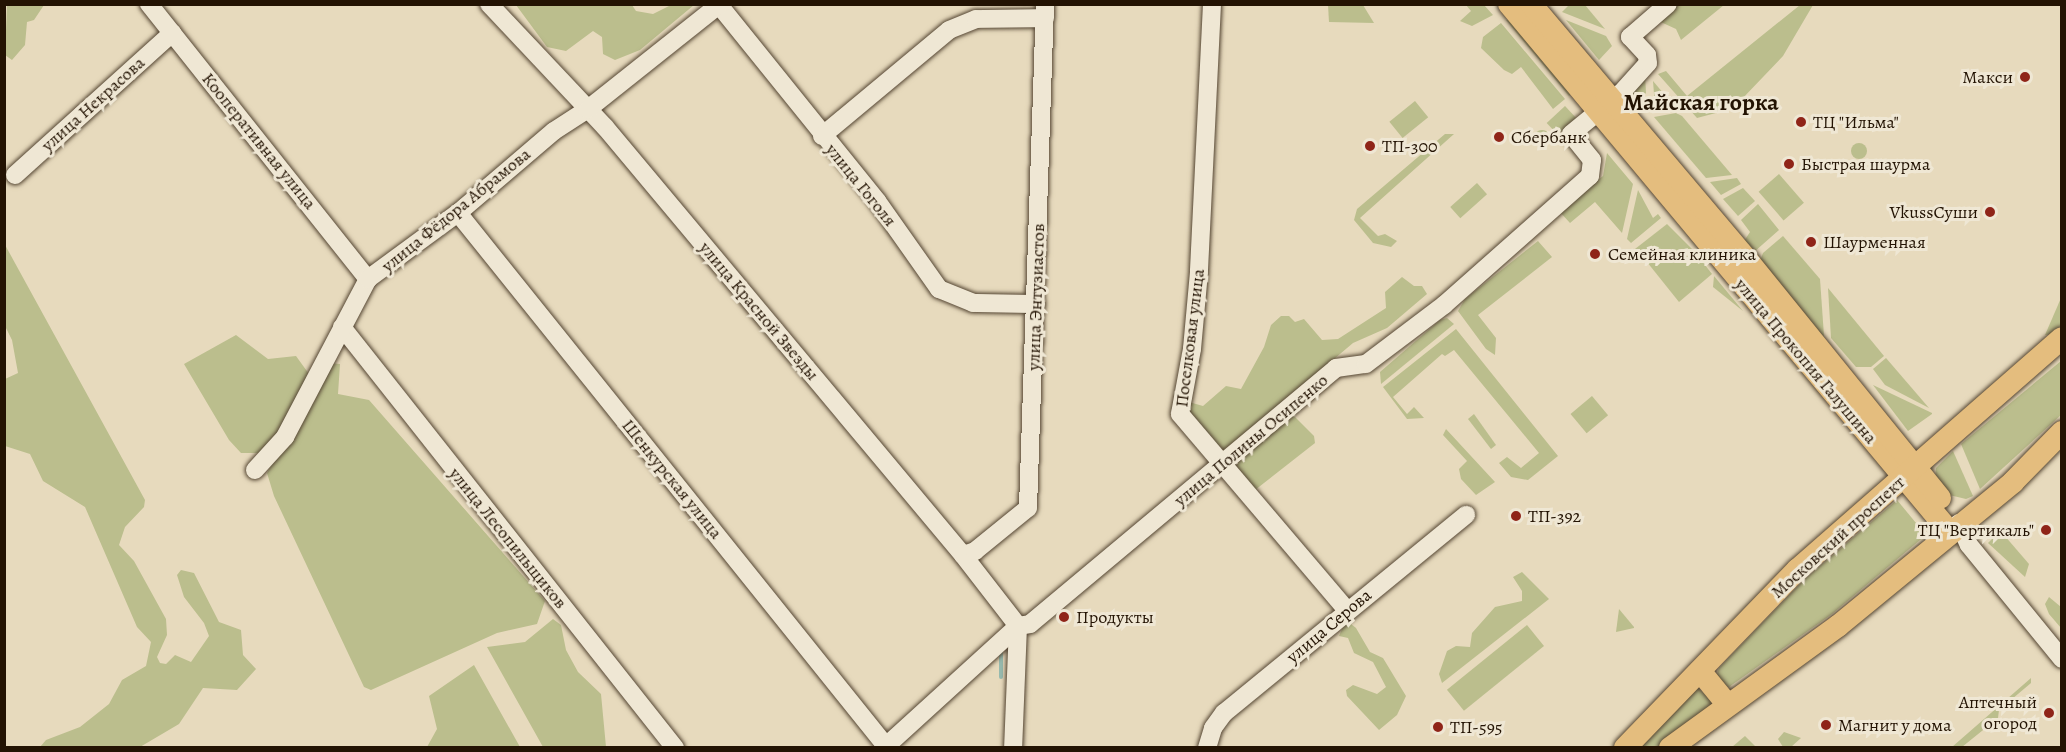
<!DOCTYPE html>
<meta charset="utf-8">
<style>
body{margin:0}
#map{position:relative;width:2066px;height:752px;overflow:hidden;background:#e7dabd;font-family:Alegreya,serif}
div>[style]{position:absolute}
.green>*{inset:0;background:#bbbe8d;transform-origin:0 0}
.round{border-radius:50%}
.stream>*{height:4px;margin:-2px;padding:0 2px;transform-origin:2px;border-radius:2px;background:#97bbaf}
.roads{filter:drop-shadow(0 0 2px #544532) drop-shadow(0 0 2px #544532)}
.minor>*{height:18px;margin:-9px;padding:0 9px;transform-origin:9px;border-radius:9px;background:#efe7d4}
.major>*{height:22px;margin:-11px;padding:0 11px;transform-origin:11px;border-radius:11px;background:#e4bd7e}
.dots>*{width:16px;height:16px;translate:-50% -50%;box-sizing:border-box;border:3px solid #efe7d4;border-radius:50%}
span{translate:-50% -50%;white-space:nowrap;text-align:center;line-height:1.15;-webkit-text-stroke:6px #efe7d4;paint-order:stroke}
.poi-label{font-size:18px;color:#231303}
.right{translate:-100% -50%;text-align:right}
.left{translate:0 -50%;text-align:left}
.street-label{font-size:18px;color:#231303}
.district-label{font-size:24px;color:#231303;font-weight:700}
.frame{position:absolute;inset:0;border:6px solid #231303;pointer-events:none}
</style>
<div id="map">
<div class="green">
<i style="clip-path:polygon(7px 5px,44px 5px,34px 20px,27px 22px,25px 45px,12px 60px,5px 55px)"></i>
<i style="clip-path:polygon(516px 5px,632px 5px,636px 11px,653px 14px,671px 5px,694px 5px,640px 50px,615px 60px,603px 54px,602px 37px,593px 31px,566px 51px,547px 47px)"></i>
<i style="clip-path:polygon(1328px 5px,1363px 5px,1374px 23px,1329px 22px)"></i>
<i style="clip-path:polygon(1466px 5px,1484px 5px,1493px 15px,1472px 26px,1460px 21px,1471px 11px)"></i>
<i style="clip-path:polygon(1569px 5px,1585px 5px,1605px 29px,1562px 12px)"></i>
<i style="clip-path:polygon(1669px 5px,1724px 5px,1681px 40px,1676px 29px,1652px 18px)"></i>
<i style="clip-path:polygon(1800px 5px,1813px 5px,1783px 56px,1741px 100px,1742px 106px,1697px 118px,1658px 74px,1666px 71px,1687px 96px)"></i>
<i style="clip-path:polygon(1506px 20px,1510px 20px,1573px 92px,1569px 96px)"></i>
<i style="clip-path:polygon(1566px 20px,1606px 36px,1612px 46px,1599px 60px)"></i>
<i style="clip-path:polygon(1501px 23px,1565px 99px,1553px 109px,1521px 67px,1512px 74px,1504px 70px,1481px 48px,1483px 37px)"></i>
<i style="clip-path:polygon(1645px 75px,1646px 93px,1638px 102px,1633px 101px,1631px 92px)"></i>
<i style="clip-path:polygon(1653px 81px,1675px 107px,1655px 107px)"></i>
<i style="left:1415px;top:101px;width:21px;height:33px;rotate:51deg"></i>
<i style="left:1565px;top:106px;width:16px;height:25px;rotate:47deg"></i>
<i style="clip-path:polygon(1676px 113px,1682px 116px,1732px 175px,1706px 178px,1654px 117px)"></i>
<i class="round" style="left:1534px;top:130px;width:16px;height:16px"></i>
<i style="clip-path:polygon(1445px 134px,1454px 134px,1360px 218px,1378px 236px,1385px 234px,1397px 241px,1391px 247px,1373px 243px,1354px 220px,1357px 209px)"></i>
<i class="round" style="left:1851px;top:143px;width:16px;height:16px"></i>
<i style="clip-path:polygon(1607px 153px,1633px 184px,1622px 233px,1595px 202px,1570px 223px,1559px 211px,1603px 176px)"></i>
<i style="left:1779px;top:174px;width:38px;height:27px;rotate:49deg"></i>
<i style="clip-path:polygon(1737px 178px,1741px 184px,1721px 195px,1710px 182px)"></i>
<i style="left:1477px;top:183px;width:15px;height:36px;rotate:48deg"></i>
<i style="clip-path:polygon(1743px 188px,1755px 201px,1738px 216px,1723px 199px)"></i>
<i style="clip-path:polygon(1638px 190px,1653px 218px,1658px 214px,1661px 218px,1631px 243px,1627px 239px)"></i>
<i style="clip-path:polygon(1758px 204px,1779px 230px,1754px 252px,1742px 244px,1750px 232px,1741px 220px)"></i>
<i style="clip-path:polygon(1667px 224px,1695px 252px,1640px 253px,1635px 249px)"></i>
<i style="clip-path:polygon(1783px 236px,1820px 279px,1824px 336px,1812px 330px,1759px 264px,1763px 253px)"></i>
<i style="clip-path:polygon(1538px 241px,1552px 257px,1478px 315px,1496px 338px,1495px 355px,1486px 349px,1458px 311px,1465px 299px)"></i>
<i style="clip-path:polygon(4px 243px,145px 500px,144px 507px,125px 527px,119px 545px,134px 561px,166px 619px,167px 635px,157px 657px,160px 663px,166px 664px,175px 655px,191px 662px,209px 636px,204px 623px,184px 597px,177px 575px,181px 570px,194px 573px,219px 622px,241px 630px,243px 655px,256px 669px,237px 690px,203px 688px,179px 724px,140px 747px,40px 747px,46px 740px,80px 727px,109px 704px,122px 680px,146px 666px,151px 642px,137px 627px,85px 507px,43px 481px,30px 454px,5px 446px,5px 379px,18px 373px,12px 340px,5px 326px)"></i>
<i style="clip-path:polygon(1698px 256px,1712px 274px,1679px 302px,1643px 257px)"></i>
<i style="clip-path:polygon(1714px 276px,1743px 311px,1713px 287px)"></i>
<i style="clip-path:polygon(1402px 277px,1414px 286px,1422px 286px,1427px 294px,1387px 328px,1353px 343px,1302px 386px,1292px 414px,1314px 436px,1315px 443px,1255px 490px,1187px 415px,1189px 402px,1203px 406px,1226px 386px,1241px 389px,1264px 347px,1271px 325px,1281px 316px,1289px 316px,1295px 322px,1304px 319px,1322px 340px,1338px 339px,1386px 308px,1385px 292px)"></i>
<i style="clip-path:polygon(1828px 288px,1884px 356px,1871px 367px,1856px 367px,1831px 338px)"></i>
<i style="clip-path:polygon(2061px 298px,2061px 325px,2054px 334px,2045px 335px)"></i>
<i style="clip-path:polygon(1447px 318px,1454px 324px,1381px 384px,1380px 372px,1440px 320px)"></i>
<i style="clip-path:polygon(1456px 329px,1558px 456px,1528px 480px,1511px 477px,1499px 463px,1507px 457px,1521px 468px,1539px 453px,1454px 350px,1445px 356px,1442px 354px,1393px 397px,1407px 414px,1414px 407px,1424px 418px,1407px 419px,1383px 387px)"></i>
<i style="clip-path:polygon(236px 335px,268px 359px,296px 356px,309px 374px,278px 439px,261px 453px,241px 453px,229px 440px,184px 364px)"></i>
<i style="clip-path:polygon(1886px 358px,1929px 408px,1885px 385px,1873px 369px)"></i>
<i style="clip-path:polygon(2061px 361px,2061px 415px,1980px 489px,1961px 444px)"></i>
<i style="clip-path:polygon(329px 363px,340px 364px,338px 394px,369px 400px,545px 601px,537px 624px,497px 633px,371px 690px,364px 687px,274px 496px,267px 473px)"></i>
<i style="clip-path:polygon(1873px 385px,1932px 413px,1932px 414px,1908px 431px)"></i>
<i style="left:1592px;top:396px;width:25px;height:28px;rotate:50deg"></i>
<i style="clip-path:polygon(1474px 414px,1496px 445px,1491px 449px,1468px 419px)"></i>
<i style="clip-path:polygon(1446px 429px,1495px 482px,1476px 495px,1461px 479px,1459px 469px,1467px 461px,1443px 435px)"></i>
<i style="clip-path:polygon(1953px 451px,1973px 496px,1966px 499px,1945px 494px,1935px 479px,1936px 468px)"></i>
<i style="clip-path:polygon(1897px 500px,1926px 535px,1832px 614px,1729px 687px,1722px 686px,1716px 678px,1719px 668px,1805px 579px)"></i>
<i style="clip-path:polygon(1996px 535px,2004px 535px,2029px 564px,2025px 577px,1988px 543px)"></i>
<i style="clip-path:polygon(1522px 572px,1549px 599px,1442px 683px,1439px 674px,1447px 651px,1456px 646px,1470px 647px,1472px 633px,1495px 607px,1522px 601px,1522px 591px,1513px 577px)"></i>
<i style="clip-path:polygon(2049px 597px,2061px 607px,2061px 628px,2049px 614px,2045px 604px)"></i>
<i style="clip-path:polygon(1619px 609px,1634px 627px,1634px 628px,1616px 632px)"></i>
<i style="clip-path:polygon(553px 619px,561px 625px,566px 650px,578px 672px,601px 694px,606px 747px,543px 747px,487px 647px,525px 642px)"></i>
<i style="clip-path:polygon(1346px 620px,1356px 628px,1370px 652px,1383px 658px,1406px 696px,1397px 715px,1379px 730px,1347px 696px,1346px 690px,1353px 685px,1377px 694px,1386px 687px,1373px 662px,1354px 653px,1348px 638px,1339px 636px)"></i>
<i style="left:1527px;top:625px;width:27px;height:103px;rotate:51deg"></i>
<i style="clip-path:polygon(474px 665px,520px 747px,427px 747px,437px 729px,429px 696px)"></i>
<i style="clip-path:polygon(2031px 678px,2031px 683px,1999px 710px,1998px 718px,1962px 747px,1952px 747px)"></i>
<i style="clip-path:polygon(1698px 688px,1712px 701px,1711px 706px,1661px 747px,1637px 748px)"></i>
<i style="clip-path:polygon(1784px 732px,1801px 738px,1791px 747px,1783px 747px,1778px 739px)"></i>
<i style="clip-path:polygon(1745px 736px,1756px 747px,1732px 747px)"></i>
</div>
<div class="stream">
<i style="left:1001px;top:652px;width:25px;rotate:90deg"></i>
</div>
<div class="roads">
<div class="minor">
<i style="left:149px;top:4px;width:352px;rotate:51.5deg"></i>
<i style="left:489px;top:4px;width:169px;rotate:46.7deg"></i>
<i style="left:605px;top:127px;width:558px;rotate:50.09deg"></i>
<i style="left:963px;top:555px;width:90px;rotate:52.2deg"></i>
<i style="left:1018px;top:626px;width:122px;rotate:92.3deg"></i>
<i style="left:1212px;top:4px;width:268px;rotate:92.8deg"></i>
<i style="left:1199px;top:272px;width:77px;rotate:95.2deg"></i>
<i style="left:1192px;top:349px;width:66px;rotate:100.5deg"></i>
<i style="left:1180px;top:414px;width:257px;rotate:49.6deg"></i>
<i style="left:719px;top:5px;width:252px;rotate:51.1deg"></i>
<i style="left:877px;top:201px;width:108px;rotate:54.8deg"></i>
<i style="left:939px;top:289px;width:37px;rotate:22deg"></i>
<i style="left:973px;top:303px;width:63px;rotate:0.9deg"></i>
<i style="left:822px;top:136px;width:165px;rotate:-39.8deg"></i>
<i style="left:949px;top:30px;width:29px;rotate:-22deg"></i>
<i style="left:976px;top:19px;width:69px;rotate:-0.8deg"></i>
<i style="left:15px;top:175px;width:212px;rotate:-42.1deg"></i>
<i style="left:458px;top:213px;width:684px;rotate:51.24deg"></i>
<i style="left:342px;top:327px;width:537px;rotate:51.66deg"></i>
<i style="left:255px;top:470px;width:45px;rotate:-47.7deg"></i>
<i style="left:285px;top:437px;width:178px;rotate:-62.3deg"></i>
<i style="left:368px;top:279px;width:112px;rotate:-36.3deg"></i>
<i style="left:458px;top:213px;width:126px;rotate:-40.5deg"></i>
<i style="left:554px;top:131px;width:40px;rotate:-32.9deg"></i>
<i style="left:588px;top:109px;width:169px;rotate:-38.5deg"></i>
<i style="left:1959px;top:523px;width:24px;rotate:66deg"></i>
<i style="left:1969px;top:545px;width:147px;rotate:50.8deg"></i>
<i style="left:963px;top:555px;width:13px;rotate:-18deg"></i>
<i style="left:975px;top:551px;width:68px;rotate:-39.1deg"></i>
<i style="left:1028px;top:508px;width:504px;rotate:-88.07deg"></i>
<i style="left:884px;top:748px;width:181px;rotate:-42.3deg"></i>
<i style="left:1018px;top:626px;width:12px;rotate:-9deg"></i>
<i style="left:1030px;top:624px;width:399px;rotate:-39.9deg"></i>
<i style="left:1336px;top:368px;width:30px;rotate:-8deg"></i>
<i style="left:1366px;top:364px;width:98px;rotate:-37.1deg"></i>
<i style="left:1444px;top:305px;width:195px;rotate:-41.5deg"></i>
<i style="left:1590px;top:176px;width:16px;rotate:-83deg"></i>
<i style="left:1592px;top:160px;width:33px;rotate:-129deg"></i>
<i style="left:1571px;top:134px;width:65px;rotate:-39.4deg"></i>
<i style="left:1621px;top:93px;width:40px;rotate:-48deg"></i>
<i style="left:1648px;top:63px;width:8px;rotate:-97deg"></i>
<i style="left:1647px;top:55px;width:25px;rotate:-133deg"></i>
<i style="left:1630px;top:37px;width:50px;rotate:-41deg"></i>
<i style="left:1207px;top:748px;width:21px;rotate:-73deg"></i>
<i style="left:1213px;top:728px;width:19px;rotate:-54deg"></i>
<i style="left:1224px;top:713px;width:313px;rotate:-39.3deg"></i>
</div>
<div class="major">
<i style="left:1509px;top:4px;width:687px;rotate:50.14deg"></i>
<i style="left:1531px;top:4px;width:336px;rotate:49.8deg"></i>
<i style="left:1748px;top:261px;width:305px;rotate:51deg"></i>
<i style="left:1700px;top:671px;width:43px;rotate:50.7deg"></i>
<i style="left:1625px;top:748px;width:248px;rotate:-46deg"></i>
<i style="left:1797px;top:570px;width:352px;rotate:-41.2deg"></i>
<i style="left:1670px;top:748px;width:208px;rotate:-36deg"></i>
<i style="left:1838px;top:626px;width:227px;rotate:-39.4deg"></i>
<i style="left:2013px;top:482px;width:70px;rotate:-45.6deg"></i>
</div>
</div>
<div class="dots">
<i style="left:2025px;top:77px;background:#8f2418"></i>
<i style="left:1801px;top:122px;background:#8f2418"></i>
<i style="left:1499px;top:137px;background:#8f2418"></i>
<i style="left:1370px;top:146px;background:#8f2418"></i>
<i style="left:1789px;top:164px;background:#8f2418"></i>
<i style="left:1990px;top:212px;background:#8f2418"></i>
<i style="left:1811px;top:242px;background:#8f2418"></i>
<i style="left:1595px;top:254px;background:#8f2418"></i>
<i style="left:1516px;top:516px;background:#8f2418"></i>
<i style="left:2046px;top:530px;background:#8f2418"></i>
<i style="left:1064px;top:617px;background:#8f2418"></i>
<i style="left:2049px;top:713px;background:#8f2418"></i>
<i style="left:1826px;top:725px;background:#8f2418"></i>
<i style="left:1438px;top:727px;background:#8f2418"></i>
</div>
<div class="poi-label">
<span class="right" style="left:2013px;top:77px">Макси</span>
<span class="left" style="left:1813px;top:122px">ТЦ "Ильма"</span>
<span class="left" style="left:1511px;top:137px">Сбербанк</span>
<span class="left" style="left:1382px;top:146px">ТП-300</span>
<span class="left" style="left:1801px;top:164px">Быстрая шаурма</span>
<span class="right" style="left:1978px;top:212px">VkussСуши</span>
<span class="left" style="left:1823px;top:242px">Шаурменная</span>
<span class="left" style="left:1608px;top:254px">Семейная клиника</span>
<span class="left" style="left:1528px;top:516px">ТП-392</span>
<span class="right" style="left:2034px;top:530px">ТЦ "Вертикаль"</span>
<span class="left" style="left:1076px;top:617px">Продукты</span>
<span class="right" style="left:2037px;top:713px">Аптечный<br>огород</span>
<span class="left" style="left:1838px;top:725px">Магнит у дома</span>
<span class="left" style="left:1450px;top:727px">ТП-595</span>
</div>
<div class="street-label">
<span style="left:93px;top:104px;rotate:-42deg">улица Некрасова</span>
<span style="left:259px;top:141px;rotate:51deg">Кооперативная улица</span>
<span style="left:861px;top:185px;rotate:51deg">улица Гоголя</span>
<span style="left:456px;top:210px;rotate:-39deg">улица Фёдора Абрамова</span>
<span style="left:1036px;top:297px;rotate:-88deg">улица Энтузиастов</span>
<span style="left:759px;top:311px;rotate:50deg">улица Красной Звезды</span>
<span style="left:1190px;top:338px;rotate:-83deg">Поселковая улица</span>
<span style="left:1806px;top:361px;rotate:50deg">улица Прокопия Галушина</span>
<span style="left:1251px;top:440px;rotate:-40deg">улица Полины Осипенко</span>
<span style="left:672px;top:479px;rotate:51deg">Шенкурская улица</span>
<span style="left:1838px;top:537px;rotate:-42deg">Московский проспект</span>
<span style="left:508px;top:538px;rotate:51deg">улица Лесопильщиков</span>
<span style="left:1329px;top:626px;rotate:-40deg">улица Серова</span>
</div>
<div class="district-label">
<span style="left:1701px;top:103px">Майская горка</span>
</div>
<div class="frame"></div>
</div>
